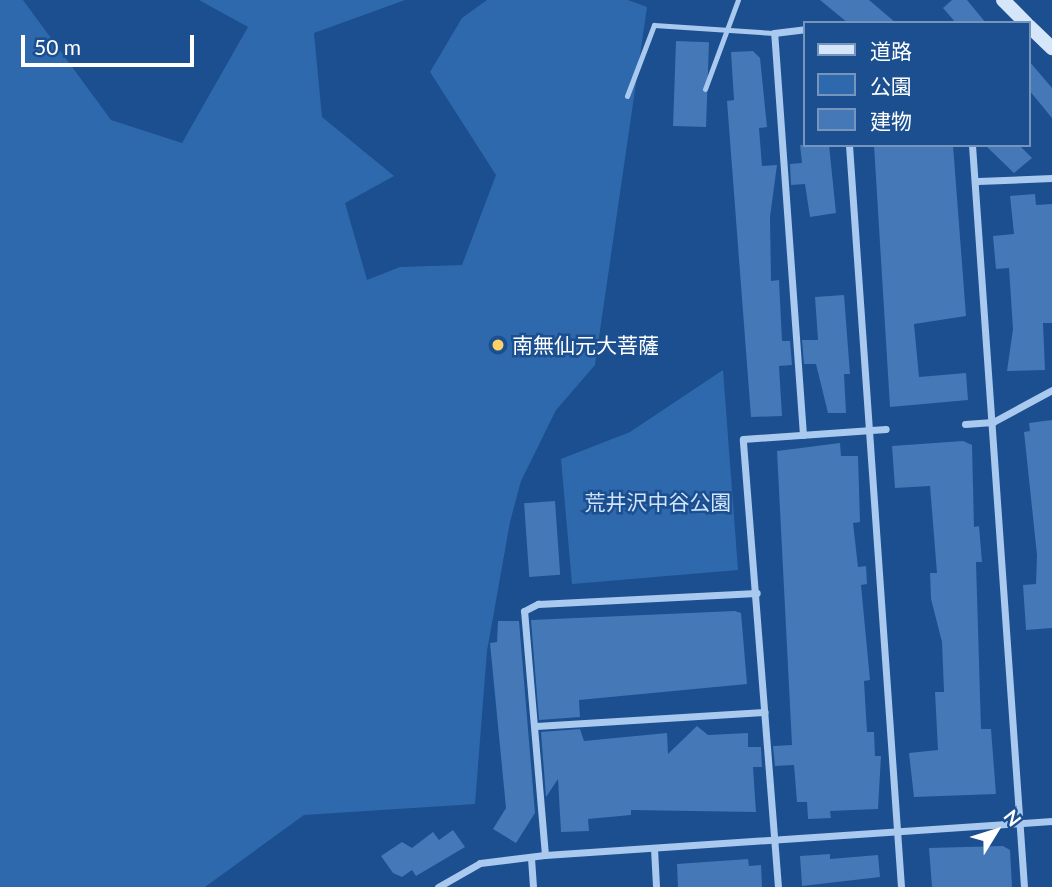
<!DOCTYPE html>
<meta charset="utf-8">
<style>
body{margin:0}
#map{position:relative;width:1052px;height:887px;overflow:hidden;background:#1b4f8f;font-family:Lato,"Noto Sans JP",sans-serif}
div>[style]{position:absolute}
.green>*{inset:0;background:#2e69ad}
.building>*{inset:0;background:#4478b7;transform-origin:0 0}
.lane>*{height:5px;margin:-2.5px;padding:0 2.5px;transform-origin:2.5px;border-radius:2.5px;background:#a9c9ee}
.street>*{height:7px;margin:-3.5px;padding:0 3.5px;transform-origin:3.5px;border-radius:3.5px;background:#a9c9ee}
.secondary>*{height:14px;margin:-7px;padding:0 7px;transform-origin:7px;border-radius:7px;background:#d6e6fa}
.dots>*{width:19px;height:19px;translate:-50% -50%;box-sizing:border-box;border:4px solid #1b4f8f;border-radius:50%}
span{translate:-50% -50%;white-space:nowrap;text-align:center;line-height:1.15;-webkit-text-stroke:5px #1b4f8f;paint-order:stroke}
.poi-label{font-size:21px;color:#fff}
.left{translate:0 -50%;text-align:left}
.park-label{font-size:21px;color:#cfe3fa}
.legend{position:absolute;left:803px;top:21px;width:228px;height:126px;box-sizing:border-box;background:#1b4f8f;border:2px solid #7695bc;margin:0;padding:9px 12px;list-style:none;font-size:21px;color:#fff}
.legend li{display:flex;align-items:center;gap:14px;height:35px}
.legend b{width:35px;border:2px solid #7695bc}
.north{position:absolute;left:961px;top:796px;width:70px;height:70px;-webkit-text-stroke:5px #1b4f8f;paint-order:stroke;rotate:52deg;font-size:19px;font-weight:700;line-height:28px;text-align:center;color:#fff}
.north::after{content:'';display:block;margin:auto;width:24px;height:32px;background:#fff;clip-path:polygon(50% 0,100% 100%,50% 72%,0 100%)}
.scale{position:absolute;left:21px;top:35px;width:173px;height:32px;box-sizing:border-box;border:4px solid #fff;border-top:0;padding-left:9px;font-size:21px;line-height:24px;white-space:nowrap;color:#fff;-webkit-text-stroke:5px #1b4f8f;paint-order:stroke}
</style>
<div id="map">
<div class="green">
<i style="clip-path:polygon(0 0,23px 0,111px 120px,182px 143px,248px 27px,199px 0,405px 0,314px 33px,322px 117px,394px 176px,345px 203px,367px 280px,400px 267px,462px 265px,496px 175px,430px 72px,462px 18px,487px 0,628px 0,647px 7px,595px 365px,556px 410px,521px 481px,510px 522px,487px 651px,475px 804px,304px 815px,205px 887px,0 887px)"></i>
<i style="clip-path:polygon(723px 370px,738px 570px,572px 584px,561px 459px,630px 432px)"></i>
</div>
<div class="building">
<i style="clip-path:polygon(820px 0,869px 0,896px 23px,848px 23px)"></i>
<i style="clip-path:polygon(952px 0,967px 0,986px 23px,956px 23px,943px 8px)"></i>
<i style="left:676px;top:41px;width:33px;height:85px;rotate:2deg"></i>
<i style="clip-path:polygon(753px 51px,760px 58px,767px 127px,759px 128px,762px 166px,777px 165px,770px 217px,771px 281px,779px 280px,782px 341px,790px 341px,792px 365px,779px 366px,782px 416px,751px 417px,727px 101px,734px 100px,731px 52px)"></i>
<i style="clip-path:polygon(1029px 61px,1052px 88px,1052px 118px,1029px 90px)"></i>
<i style="clip-path:polygon(800px 145px,829px 145px,836px 213px,810px 217px,805px 184px,791px 185px,790px 164px,802px 163px)"></i>
<i style="clip-path:polygon(874px 145px,953px 145px,966px 316px,914px 324px,919px 377px,966px 373px,968px 400px,890px 407px)"></i>
<i style="clip-path:polygon(985px 145px,1019px 145px,1032px 158px,1014px 173px)"></i>
<i style="clip-path:polygon(1035px 194px,1036px 205px,1052px 204px,1052px 323px,1043px 323px,1045px 370px,1007px 371px,1013px 329px,1009px 268px,996px 269px,993px 236px,1014px 234px,1010px 196px)"></i>
<i style="clip-path:polygon(844px 295px,850px 374px,844px 374px,846px 413px,828px 413px,816px 364px,804px 364px,802px 340px,818px 340px,815px 297px)"></i>
<i style="clip-path:polygon(1052px 420px,1052px 628px,1026px 630px,1023px 585px,1036px 584px,1037px 555px,1024px 432px,1030px 431px,1029px 423px)"></i>
<i style="clip-path:polygon(963px 441px,972px 445px,974px 527px,979px 526px,982px 562px,976px 562px,981px 729px,991px 729px,996px 794px,914px 797px,909px 753px,938px 750px,935px 692px,944px 692px,942px 642px,931px 599px,930px 573px,937px 573px,930px 486px,895px 488px,892px 446px)"></i>
<i style="clip-path:polygon(840px 443px,841px 456px,858px 456px,860px 522px,853px 523px,858px 567px,866px 566px,867px 584px,861px 585px,870px 680px,864px 681px,867px 732px,874px 732px,875px 756px,881px 756px,878px 809px,830px 811px,831px 818px,808px 819px,807px 802px,797px 802px,794px 765px,775px 766px,773px 746px,792px 745px,777px 451px)"></i>
<i style="left:555px;top:501px;width:74px;height:31px;rotate:86deg"></i>
<i style="clip-path:polygon(735px 611px,741px 613px,747px 684px,579px 700px,580px 717px,539px 720px,531px 620px)"></i>
<i style="clip-path:polygon(498px 621px,519px 621px,535px 813px,516px 843px,493px 829px,506px 808px,490px 643px,497px 642px)"></i>
<i style="clip-path:polygon(697px 726px,708px 735px,748px 733px,748px 747px,761px 747px,762px 767px,753px 767px,756px 812px,631px 810px,631px 815px,588px 819px,589px 831px,561px 832px,558px 779px,546px 797px,541px 732px,580px 729px,584px 741px,667px 733px,668px 754px)"></i>
<i style="clip-path:polygon(453px 830px,465px 847px,416px 876px,412px 870px,402px 877px,393px 873px,381px 856px,402px 842px,412px 848px,433px 832px,439px 840px)"></i>
<i style="clip-path:polygon(1003px 846px,1010px 850px,1012px 887px,932px 887px,929px 848px)"></i>
<i style="clip-path:polygon(830px 854px,830px 859px,878px 855px,880px 877px,802px 886px,800px 856px)"></i>
<i style="clip-path:polygon(748px 859px,749px 866px,761px 865px,762px 887px,678px 887px,677px 864px)"></i>
</div>
<div class="lane">
<i style="left:705px;top:89px;width:95px;rotate:-69.7deg"></i>
<i style="left:627px;top:96px;width:76px;rotate:-69.2deg"></i>
<i style="left:654px;top:25px;width:120px;rotate:3.8deg"></i>
</div>
<div class="street">
<i style="left:849px;top:145px;width:744px;rotate:85.99deg"></i>
<i style="left:972px;top:145px;width:744px;rotate:85.99deg"></i>
<i style="left:978px;top:181px;width:74px;rotate:-2.3deg"></i>
<i style="left:965px;top:424px;width:28px;rotate:-4deg"></i>
<i style="left:993px;top:422px;width:67px;rotate:-28.5deg"></i>
<i style="left:803px;top:435px;width:403px;rotate:-94.1deg"></i>
<i style="left:774px;top:33px;width:31px;rotate:-7deg"></i>
<i style="left:536px;top:726px;width:229px;rotate:-3.5deg"></i>
<i style="left:654px;top:848px;width:39px;rotate:87deg"></i>
<i style="left:545px;top:855px;width:245px;rotate:-94.9deg"></i>
<i style="left:524px;top:611px;width:16px;rotate:-27deg"></i>
<i style="left:538px;top:604px;width:219px;rotate:-2.9deg"></i>
<i style="left:531px;top:858px;width:29px;rotate:86deg"></i>
<i style="left:438px;top:887px;width:48px;rotate:-29.7deg"></i>
<i style="left:480px;top:863px;width:65px;rotate:-7deg"></i>
<i style="left:545px;top:855px;width:508px;rotate:-3.84deg"></i>
<i style="left:778px;top:887px;width:449px;rotate:-94.5deg"></i>
<i style="left:743px;top:439px;width:143px;rotate:-4deg"></i>
</div>
<div class="secondary">
<i style="left:1003px;top:0;width:33px;rotate:45deg"></i>
<i style="left:1029px;top:26px;width:32px;rotate:44deg"></i>
</div>
<div class="dots">
<i style="left:498px;top:345px;background:#ffd166"></i>
</div>
<div class="poi-label">
<span class="left" style="left:512px;top:345px">南無仙元大菩薩</span>
</div>
<div class="park-label">
<span style="left:658px;top:502px">荒井沢中谷公園</span>
</div>
<ul class="legend">
<li><b style="height:9px;background:#d6e6fa"></b>道路</li>
<li><b style="height:19px;background:#2e69ad"></b>公園</li>
<li><b style="height:19px;background:#4478b7"></b>建物</li>
</ul>
<div class="north">N</div>
<div class="scale">50 m</div>
</div>
